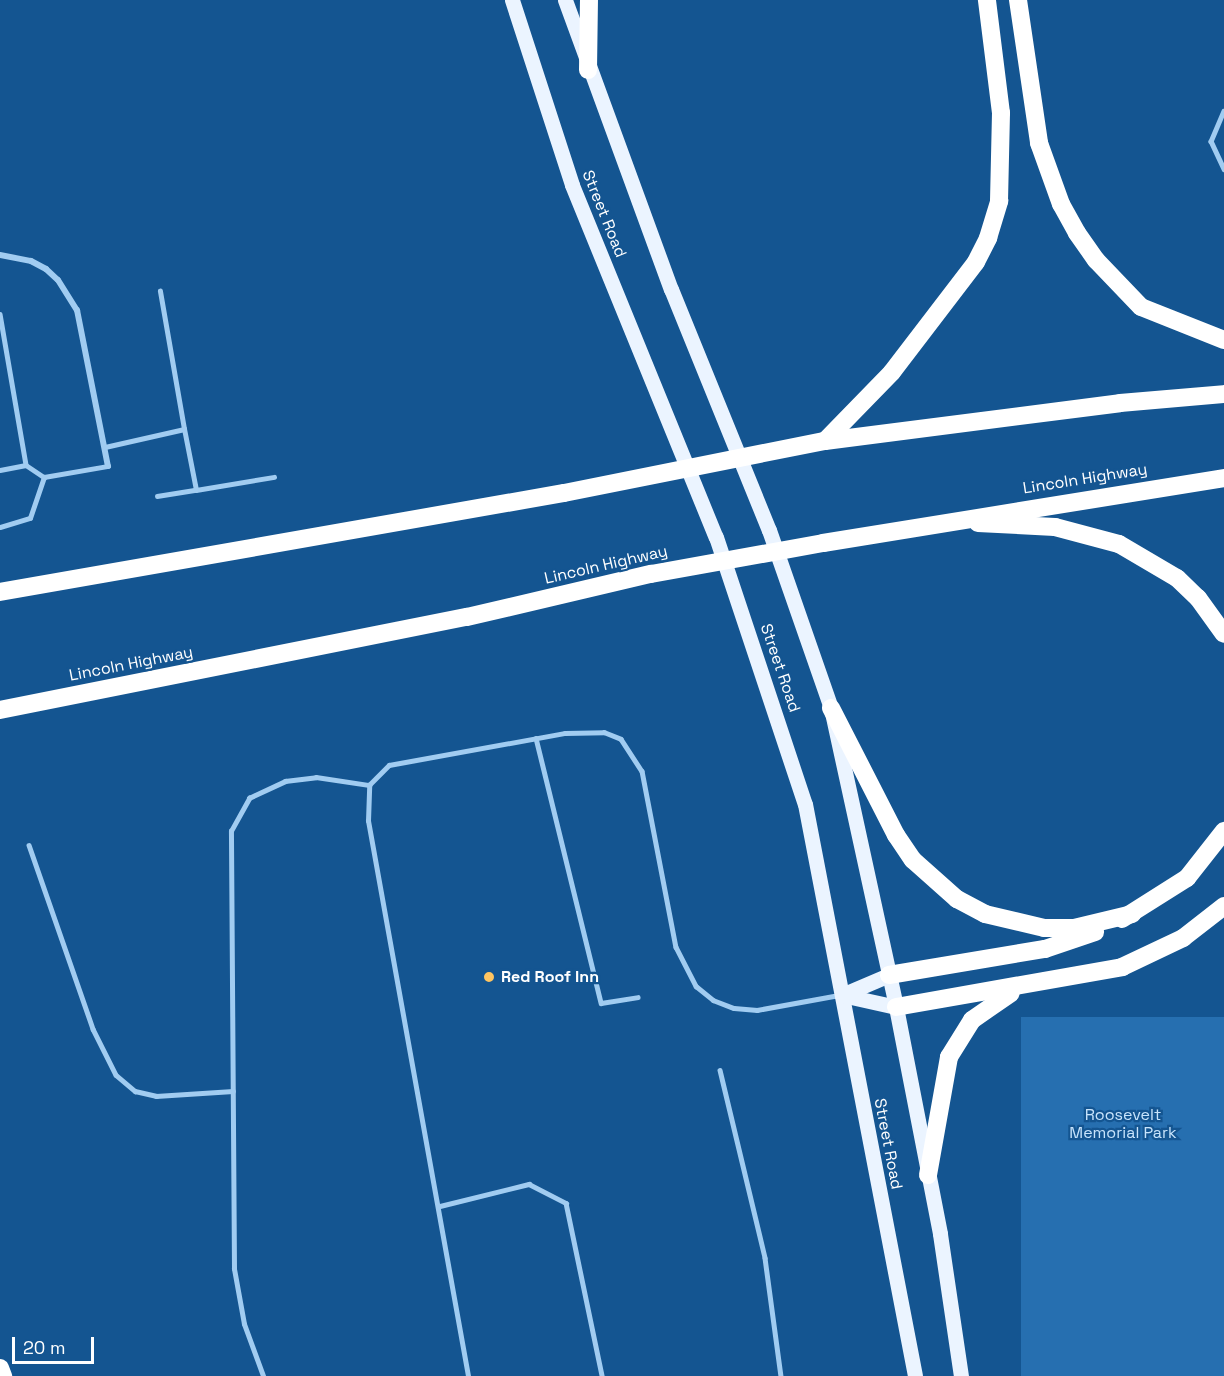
<!DOCTYPE html>
<style>
body{margin:0}
#map{position:relative;width:1224px;height:1376px;overflow:hidden;background:#145591;font-family:"Space Grotesk",sans-serif}
div>[style]{position:absolute}
.green>*{inset:0;background:#266fb0;transform-origin:0 0}
.lane>*{height:4.5px;margin:-2.25px;padding:0 2.25px;transform-origin:2.25px;border-radius:2.25px;background:#a1ccf1}
.street>*{height:6px;margin:-3px;padding:0 3px;transform-origin:3px;border-radius:3px;background:#a1ccf1}
.primary>*{height:15px;margin:-7.5px;padding:0 7.5px;transform-origin:7.5px;border-radius:7.5px;background:#ebf4ff}
.highway>*{height:18px;margin:-9px;padding:0 9px;transform-origin:9px;border-radius:9px;background:#fff}
.highway-bridge>*{height:18px;margin:-9px;padding:0 9px;transform-origin:9px;border-radius:9px;background:#fff}
.dots>*{width:16px;height:16px;translate:-50% -50%;box-sizing:border-box;border:3px solid #145591;border-radius:50%}
span{translate:-50% -50%;white-space:nowrap;text-align:center;line-height:1.15;-webkit-text-stroke:4.5px #145591;paint-order:stroke}
.street-label{font-size:16px;color:#fff}
.poi-label{font-size:16px;color:#fff;font-weight:700}
.left{translate:0 -50%;text-align:left}
.park-label{font-size:16px;color:#c8e4fc}
.scale{position:absolute;left:12px;top:1337px;width:82px;height:27px;box-sizing:border-box;border:3px solid #fff;border-top:0;padding-left:8px;font-size:18px;line-height:21px;white-space:nowrap;color:#fff;-webkit-text-stroke:4px #145591;paint-order:stroke}
</style>
<div id="map">
<div class="green">
<i style="left:1224px;top:1017px;width:359px;height:203px;rotate:90deg"></i>
</div>
<div class="lane">
<i style="left:1224px;top:111px;width:33px;rotate:113deg"></i>
<i style="left:1211px;top:141px;width:31px;rotate:65deg"></i>
<i style="left:0;top:314px;width:153px;rotate:80.2deg"></i>
<i style="left:26px;top:465px;width:22px;rotate:34deg"></i>
<i style="left:44px;top:477px;width:65px;rotate:-9.8deg"></i>
<i style="left:105px;top:447px;width:81px;rotate:-12.8deg"></i>
<i style="left:184px;top:429px;width:140px;rotate:-99.9deg"></i>
<i style="left:0;top:470px;width:26px;rotate:-11deg"></i>
<i style="left:196px;top:490px;width:79px;rotate:-9.5deg"></i>
<i style="left:157px;top:496px;width:39px;rotate:-9deg"></i>
<i style="left:196px;top:490px;width:62px;rotate:-101.1deg"></i>
<i style="left:0;top:527px;width:31px;rotate:-17deg"></i>
<i style="left:30px;top:518px;width:43px;rotate:-71.1deg"></i>
<i style="left:536px;top:738px;width:273px;rotate:76.2deg"></i>
<i style="left:601px;top:1003px;width:37px;rotate:-9deg"></i>
<i style="left:29px;top:845px;width:195px;rotate:70.8deg"></i>
<i style="left:93px;top:1029px;width:51px;rotate:63.4deg"></i>
<i style="left:116px;top:1075px;width:25px;rotate:40deg"></i>
<i style="left:135px;top:1091px;width:22px;rotate:13deg"></i>
<i style="left:156px;top:1096px;width:77px;rotate:-3.7deg"></i>
<i style="left:720px;top:1070px;width:193px;rotate:76.5deg"></i>
<i style="left:765px;top:1258px;width:119px;rotate:82.3deg"></i>
<i style="left:440px;top:1206px;width:92px;rotate:-13.9deg"></i>
<i style="left:529px;top:1184px;width:42px;rotate:27.2deg"></i>
<i style="left:566px;top:1203px;width:177px;rotate:78.2deg"></i>
<i style="left:263px;top:1376px;width:55px;rotate:-110.1deg"></i>
<i style="left:244px;top:1324px;width:56px;rotate:-100.3deg"></i>
<i style="left:234px;top:1269px;width:438px;rotate:-90.4deg"></i>
<i style="left:231px;top:831px;width:38px;rotate:-61deg"></i>
<i style="left:249px;top:798px;width:40px;rotate:-25deg"></i>
<i style="left:285px;top:781px;width:31px;rotate:-7deg"></i>
<i style="left:316px;top:777px;width:54px;rotate:8.6deg"></i>
<i style="left:468px;top:1376px;width:564px;rotate:-100.21deg"></i>
<i style="left:368px;top:821px;width:36px;rotate:-88deg"></i>
<i style="left:369px;top:785px;width:28px;rotate:-45deg"></i>
<i style="left:389px;top:765px;width:179px;rotate:-10.3deg"></i>
<i style="left:565px;top:733px;width:39px;rotate:-1deg"></i>
<i style="left:604px;top:732px;width:18px;rotate:22deg"></i>
<i style="left:621px;top:739px;width:38px;rotate:57deg"></i>
<i style="left:642px;top:771px;width:179px;rotate:79.1deg"></i>
<i style="left:676px;top:947px;width:44px;rotate:62.9deg"></i>
<i style="left:696px;top:986px;width:22px;rotate:39deg"></i>
<i style="left:713px;top:1000px;width:22px;rotate:21deg"></i>
<i style="left:734px;top:1008px;width:23px;rotate:5deg"></i>
<i style="left:757px;top:1010px;width:83px;rotate:-10.4deg"></i>
</div>
<div class="street">
<i style="left:0;top:255px;width:32px;rotate:11deg"></i>
<i style="left:31px;top:261px;width:17px;rotate:28deg"></i>
<i style="left:46px;top:269px;width:16px;rotate:43deg"></i>
<i style="left:58px;top:280px;width:36px;rotate:58deg"></i>
<i style="left:77px;top:310px;width:159px;rotate:78.8deg"></i>
</div>
<div class="primary">
<i style="left:512px;top:0;width:194px;rotate:72deg"></i>
<i style="left:572px;top:185px;width:380px;rotate:67.8deg"></i>
<i style="left:716px;top:537px;width:281px;rotate:71.6deg"></i>
<i style="left:805px;top:804px;width:582px;rotate:79.11deg"></i>
<i style="left:565px;top:0;width:308px;rotate:69.9deg"></i>
<i style="left:671px;top:289px;width:260px;rotate:67.9deg"></i>
<i style="left:769px;top:530px;width:188px;rotate:70.8deg"></i>
<i style="left:831px;top:708px;width:306px;rotate:77.7deg"></i>
<i style="left:896px;top:1007px;width:231px;rotate:79deg"></i>
<i style="left:940px;top:1234px;width:144px;rotate:81.6deg"></i>
<i style="left:842px;top:995px;width:55px;rotate:12.5deg"></i>
<i style="left:842px;top:995px;width:51px;rotate:-23.1deg"></i>
</div>
<div class="highway">
<i style="left:1018px;top:0;width:145px;rotate:81.6deg"></i>
<i style="left:1039px;top:143px;width:65px;rotate:70.2deg"></i>
<i style="left:1061px;top:204px;width:33px;rotate:61deg"></i>
<i style="left:1077px;top:233px;width:33px;rotate:55deg"></i>
<i style="left:1096px;top:260px;width:65px;rotate:46.2deg"></i>
<i style="left:1141px;top:307px;width:89px;rotate:21.7deg"></i>
<i style="left:588px;top:70px;width:70px;rotate:-89.2deg"></i>
<i style="left:825px;top:441px;width:96px;rotate:-45.8deg"></i>
<i style="left:892px;top:372px;width:138px;rotate:-52.6deg"></i>
<i style="left:976px;top:262px;width:27px;rotate:-63deg"></i>
<i style="left:988px;top:238px;width:39px;rotate:-73deg"></i>
<i style="left:999px;top:201px;width:88px;rotate:-88.7deg"></i>
<i style="left:1001px;top:113px;width:114px;rotate:-97.1deg"></i>
<i style="left:825px;top:441px;width:297px;rotate:-7.3deg"></i>
<i style="left:1120px;top:403px;width:104px;rotate:-4.9deg"></i>
<i style="left:978px;top:523px;width:77px;rotate:3deg"></i>
<i style="left:1055px;top:527px;width:66px;rotate:14.9deg"></i>
<i style="left:1119px;top:544px;width:67px;rotate:30.4deg"></i>
<i style="left:1177px;top:578px;width:29px;rotate:44deg"></i>
<i style="left:1198px;top:598px;width:44px;rotate:54.2deg"></i>
<i style="left:823px;top:543px;width:406px;rotate:-9.2deg"></i>
<i style="left:0;top:592px;width:573px;rotate:-9.96deg"></i>
<i style="left:831px;top:708px;width:143px;rotate:62.9deg"></i>
<i style="left:896px;top:835px;width:30px;rotate:56deg"></i>
<i style="left:913px;top:860px;width:59px;rotate:41.6deg"></i>
<i style="left:957px;top:899px;width:32px;rotate:28deg"></i>
<i style="left:985px;top:914px;width:61px;rotate:13.3deg"></i>
<i style="left:1044px;top:928px;width:30px"></i>
<i style="left:1074px;top:928px;width:60px;rotate:-13.6deg"></i>
<i style="left:0;top:710px;width:476px;rotate:-11.3deg"></i>
<i style="left:467px;top:617px;width:189px;rotate:-13.2deg"></i>
<i style="left:1122px;top:919px;width:77px;rotate:-32.2deg"></i>
<i style="left:1187px;top:878px;width:60px;rotate:-51.8deg"></i>
<i style="left:889px;top:975px;width:158px;rotate:-9.5deg"></i>
<i style="left:1045px;top:949px;width:53px;rotate:-18.8deg"></i>
<i style="left:896px;top:1007px;width:230px;rotate:-10deg"></i>
<i style="left:1122px;top:967px;width:68px;rotate:-25.4deg"></i>
<i style="left:1183px;top:938px;width:52px;rotate:-38deg"></i>
<i style="left:928px;top:1175px;width:120px;rotate:-79.9deg"></i>
<i style="left:949px;top:1057px;width:44px;rotate:-58.1deg"></i>
<i style="left:972px;top:1020px;width:47px;rotate:-34.7deg"></i>
<i style="left:0;top:1368px;width:9px;rotate:69deg"></i>
</div>
<div class="highway-bridge">
<i style="left:564px;top:493px;width:266px;rotate:-11.3deg"></i>
<i style="left:651px;top:574px;width:175px;rotate:-10.2deg"></i>
</div>
<div class="dots">
<i style="left:489px;top:977px;background:#ffc561"></i>
</div>
<div class="street-label">
<span style="left:604px;top:214px;rotate:68deg">Street Road</span>
<span style="left:1085px;top:479px;rotate:-9deg">Lincoln Highway</span>
<span style="left:606px;top:565px;rotate:-13deg">Lincoln Highway</span>
<span style="left:131px;top:664px;rotate:-11deg">Lincoln Highway</span>
<span style="left:780px;top:668px;rotate:71deg">Street Road</span>
<span style="left:888px;top:1144px;rotate:79deg">Street Road</span>
</div>
<div class="poi-label">
<span class="left" style="left:501px;top:977px">Red Roof Inn</span>
</div>
<div class="park-label">
<span style="left:1123px;top:1124px">Roosevelt<br>Memorial Park</span>
</div>
<div class="scale">20 m</div>
</div>
